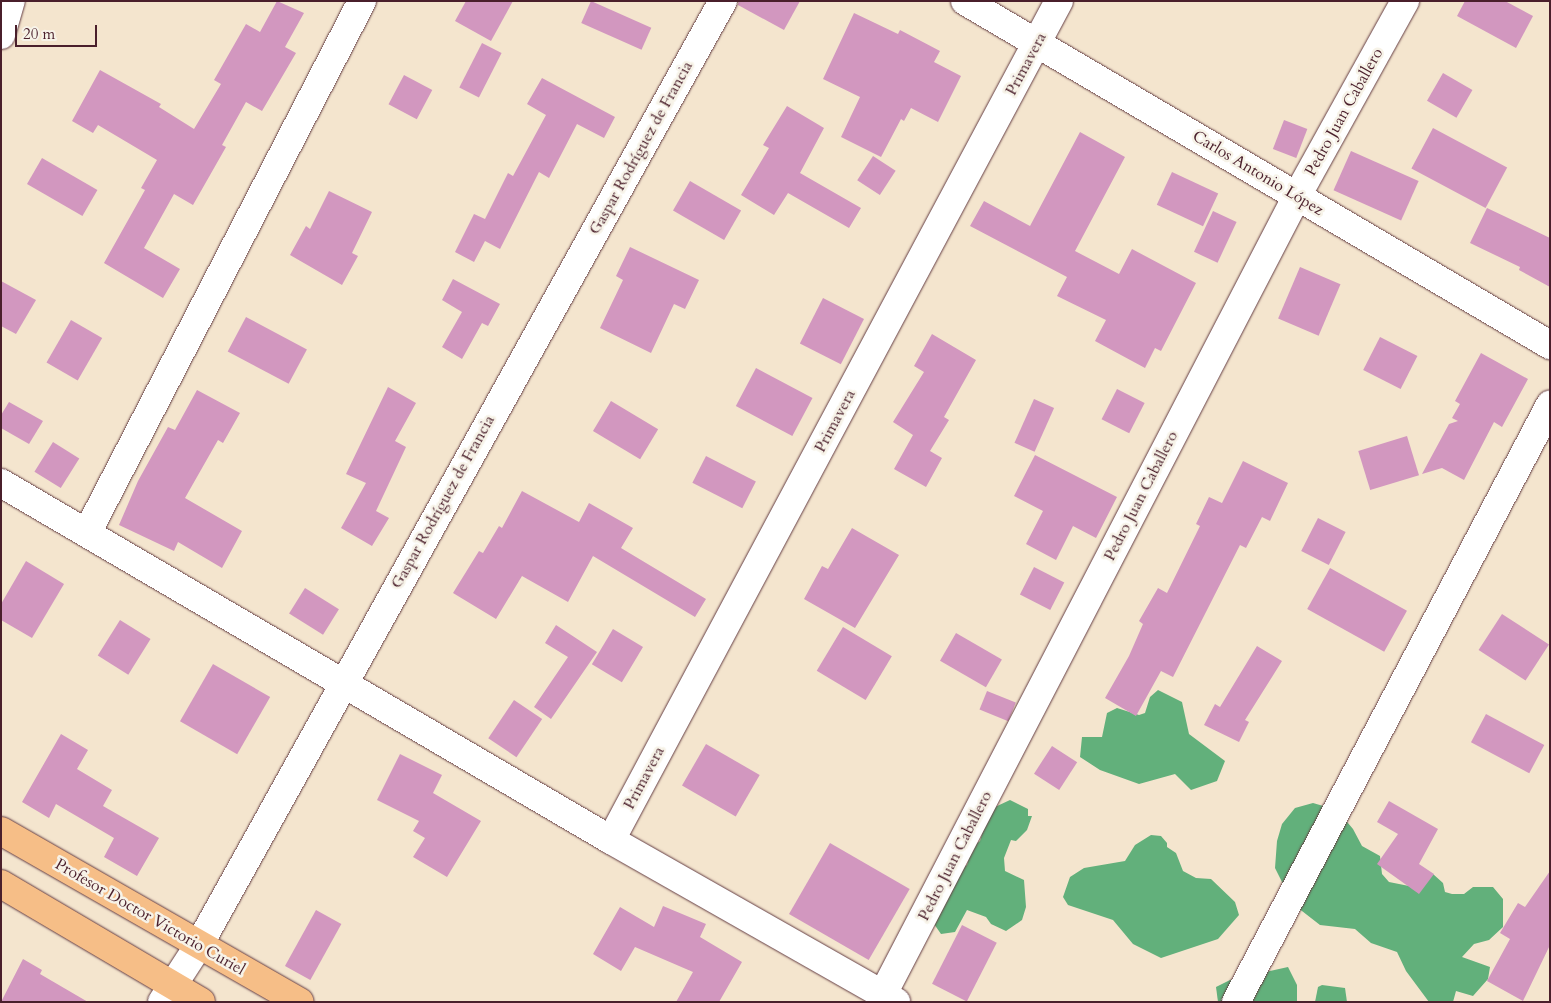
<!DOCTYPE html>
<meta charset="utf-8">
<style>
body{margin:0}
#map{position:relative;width:1551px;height:1003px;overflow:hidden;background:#f4e5ce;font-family:Cardo,serif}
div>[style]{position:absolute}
.forest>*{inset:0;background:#62b07b}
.building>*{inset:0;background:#d297bf;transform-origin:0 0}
.roads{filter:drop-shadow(0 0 1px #643d43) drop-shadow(0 0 1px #643d43)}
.minor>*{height:28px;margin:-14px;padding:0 14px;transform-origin:14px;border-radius:14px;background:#fff}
.major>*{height:28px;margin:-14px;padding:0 14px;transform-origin:14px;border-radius:14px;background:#f6be87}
span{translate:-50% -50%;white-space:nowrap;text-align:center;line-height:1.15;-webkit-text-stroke:5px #f7f3e8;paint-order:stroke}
.street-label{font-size:16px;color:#4a1f2b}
.frame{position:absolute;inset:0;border:2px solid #4a1f2b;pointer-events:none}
.scale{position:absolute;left:15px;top:25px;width:82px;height:22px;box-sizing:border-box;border:2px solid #4a1f2b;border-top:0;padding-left:6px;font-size:15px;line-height:18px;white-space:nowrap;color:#4a1f2b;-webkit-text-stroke:4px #f7f3e8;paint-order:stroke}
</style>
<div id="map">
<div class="forest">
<i style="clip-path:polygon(1158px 690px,1182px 702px,1189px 734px,1225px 761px,1217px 781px,1191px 790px,1175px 774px,1139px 784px,1100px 770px,1080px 757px,1082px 737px,1102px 737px,1107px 713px,1117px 708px,1139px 715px,1145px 713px,1150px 697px)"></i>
<i style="clip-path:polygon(1010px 800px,1028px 809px,1028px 816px,1032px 816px,1027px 830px,1016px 841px,1011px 840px,1004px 858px,1005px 871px,1024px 880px,1026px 907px,1022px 920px,1006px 931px,991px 924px,986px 917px,967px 910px,955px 932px,941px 934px,934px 924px,961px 868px,967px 865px,972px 847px,980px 841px,985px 823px,995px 807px)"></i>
<i style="clip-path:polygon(1313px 803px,1337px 810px,1353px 829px,1362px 846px,1380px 856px,1382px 874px,1389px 882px,1409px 886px,1433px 874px,1443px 883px,1445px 892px,1452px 894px,1464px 894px,1473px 887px,1493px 887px,1503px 899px,1503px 927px,1489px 940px,1474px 944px,1462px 957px,1490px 967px,1488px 979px,1473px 996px,1456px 991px,1453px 1002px,1429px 1002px,1406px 971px,1397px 952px,1371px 943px,1355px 929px,1320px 925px,1293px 904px,1275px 868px,1277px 841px,1282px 824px,1295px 808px)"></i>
<i style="clip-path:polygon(1151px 835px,1161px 836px,1167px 843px,1167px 847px,1176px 853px,1183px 871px,1196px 878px,1211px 879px,1235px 902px,1239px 915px,1218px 939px,1161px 958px,1133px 944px,1113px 920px,1068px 905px,1063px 897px,1070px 877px,1084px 868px,1125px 861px,1135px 845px)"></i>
<i style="clip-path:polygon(1288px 967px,1297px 985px,1297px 1002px,1218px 1002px,1216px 987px,1230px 980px)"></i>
<i style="clip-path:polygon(1322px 985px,1345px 988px,1347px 1002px,1315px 1002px,1318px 987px)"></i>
</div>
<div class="building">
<i style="clip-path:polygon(277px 1px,304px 13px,285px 47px,296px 53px,262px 111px,246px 102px,222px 145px,226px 147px,193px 205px,174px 194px,144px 248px,180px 269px,163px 298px,104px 263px,145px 190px,141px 188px,157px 160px,98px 125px,93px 133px,72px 121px,100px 70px,161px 104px,159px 107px,194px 129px,221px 84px,214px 80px,246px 24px,260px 32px)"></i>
<i style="clip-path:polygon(466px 1px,513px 1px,491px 41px,455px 21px)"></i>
<i style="left:591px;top:1px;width:66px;height:24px;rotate:24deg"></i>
<i style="clip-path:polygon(739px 1px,800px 1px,784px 30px,738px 5px)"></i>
<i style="clip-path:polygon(1465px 1px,1505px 1px,1533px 16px,1516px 48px,1457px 16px)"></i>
<i style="clip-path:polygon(854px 13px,898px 34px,900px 30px,940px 51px,934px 62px,961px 76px,938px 122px,911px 108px,904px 121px,901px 119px,881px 157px,841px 137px,860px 97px,823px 79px)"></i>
<i style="left:482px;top:43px;width:22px;height:50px;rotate:27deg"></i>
<i style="left:1443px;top:73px;width:34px;height:32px;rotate:30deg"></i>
<i style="left:404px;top:75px;width:32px;height:33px;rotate:28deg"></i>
<i style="clip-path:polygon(542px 78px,615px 117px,604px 138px,577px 124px,549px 178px,539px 172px,500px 249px,485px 241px,474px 262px,455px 252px,474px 214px,485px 219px,508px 173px,513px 176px,546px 115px,527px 104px)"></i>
<i style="clip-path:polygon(787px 106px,824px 128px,800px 173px,861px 208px,849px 228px,788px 193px,774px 215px,741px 195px,769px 148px,763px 145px)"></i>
<i style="left:1284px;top:120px;width:25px;height:31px;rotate:21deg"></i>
<i style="left:1433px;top:128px;width:84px;height:46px;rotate:28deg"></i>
<i style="clip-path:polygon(1080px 132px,1125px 157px,1075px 251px,1119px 274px,1132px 249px,1196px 283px,1161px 351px,1155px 348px,1145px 368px,1095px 341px,1106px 320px,1057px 296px,1067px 277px,970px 226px,984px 201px,1030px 226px)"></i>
<i style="left:1351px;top:151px;width:74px;height:43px;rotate:24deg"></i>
<i style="left:873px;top:156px;width:27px;height:29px;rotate:33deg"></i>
<i style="left:42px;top:158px;width:64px;height:30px;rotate:30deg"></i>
<i style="left:1172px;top:172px;width:51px;height:36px;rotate:25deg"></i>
<i style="left:690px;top:181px;width:59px;height:34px;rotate:30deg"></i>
<i style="clip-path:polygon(329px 191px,372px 212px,352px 253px,358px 256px,342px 285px,290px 255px,306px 226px,310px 229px)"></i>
<i style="clip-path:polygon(1487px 208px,1550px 238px,1550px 287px,1519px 270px,1520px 267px,1470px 243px)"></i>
<i style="left:1213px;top:211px;width:26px;height:45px;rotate:25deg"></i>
<i style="clip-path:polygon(630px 247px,699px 280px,685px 309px,674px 304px,651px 353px,600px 328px,623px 280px,616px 276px)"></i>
<i style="left:1300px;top:267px;width:44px;height:56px;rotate:23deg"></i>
<i style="clip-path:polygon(453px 279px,500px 304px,488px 326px,482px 323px,462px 359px,442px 347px,462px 312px,442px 300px)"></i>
<i style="clip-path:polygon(1px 281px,36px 300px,16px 334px,1px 326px)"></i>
<i style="left:823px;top:298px;width:46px;height:51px;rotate:27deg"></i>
<i style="left:246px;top:317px;width:69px;height:39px;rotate:28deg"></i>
<i style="left:71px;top:320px;width:36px;height:49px;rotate:30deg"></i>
<i style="clip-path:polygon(932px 334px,976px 360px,944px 417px,949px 420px,930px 451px,942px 458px,926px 487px,894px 469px,913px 435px,893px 422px,924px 372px,914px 366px)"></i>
<i style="left:1380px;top:337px;width:42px;height:37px;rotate:27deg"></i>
<i style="clip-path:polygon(1481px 353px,1528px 379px,1502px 427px,1494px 422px,1464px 480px,1442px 468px,1422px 474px,1449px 424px,1458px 421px,1452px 418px,1460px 404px,1455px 401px)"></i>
<i style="left:756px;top:368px;width:64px;height:43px;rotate:28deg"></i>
<i style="clip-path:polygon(388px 387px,416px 403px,395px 441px,406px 447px,376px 511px,389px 518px,372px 546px,341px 528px,366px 483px,346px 474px)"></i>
<i style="left:1117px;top:389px;width:31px;height:34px;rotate:27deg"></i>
<i style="clip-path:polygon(197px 390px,240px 413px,223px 443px,218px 440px,185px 498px,242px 531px,222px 568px,178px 542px,174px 551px,119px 525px,138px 481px,168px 427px,175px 430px)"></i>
<i style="left:1034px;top:399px;width:22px;height:48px;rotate:24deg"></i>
<i style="left:611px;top:401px;width:55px;height:35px;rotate:31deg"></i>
<i style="clip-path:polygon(9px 402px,43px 421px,29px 444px,1px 428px,1px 415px)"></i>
<i style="left:1407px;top:436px;width:41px;height:51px;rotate:73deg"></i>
<i style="left:53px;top:442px;width:31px;height:35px;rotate:32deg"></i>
<i style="clip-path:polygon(1035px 455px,1117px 497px,1096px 538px,1073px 526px,1056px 560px,1026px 544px,1043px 511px,1014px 496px)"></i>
<i style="left:706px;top:456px;width:56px;height:30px;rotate:27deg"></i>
<i style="clip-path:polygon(1243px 461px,1288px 483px,1270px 521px,1262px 517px,1246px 548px,1240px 545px,1173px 677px,1161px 671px,1136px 716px,1105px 698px,1129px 656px,1143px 624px,1139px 621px,1158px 588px,1167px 593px,1200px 526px,1196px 524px,1209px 497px,1222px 503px)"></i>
<i style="clip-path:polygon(522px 491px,579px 522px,589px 503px,633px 528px,621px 548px,706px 599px,695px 617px,593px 556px,568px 602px,522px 576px,496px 619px,453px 593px,479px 551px,483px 553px,499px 526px,502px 528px)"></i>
<i style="left:1318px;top:518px;width:31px;height:37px;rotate:27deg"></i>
<i style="clip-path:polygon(852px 528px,899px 555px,855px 628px,804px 599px,822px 566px,828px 569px)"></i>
<i style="clip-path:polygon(26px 561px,64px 584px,32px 638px,1px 620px,1px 604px)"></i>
<i style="left:1034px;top:567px;width:34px;height:31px;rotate:27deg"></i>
<i style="left:1330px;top:568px;width:88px;height:47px;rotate:29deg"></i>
<i style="left:305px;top:588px;width:40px;height:30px;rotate:32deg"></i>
<i style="left:1502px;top:614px;width:56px;height:43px;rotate:33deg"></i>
<i style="left:120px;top:620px;width:36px;height:42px;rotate:32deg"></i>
<i style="clip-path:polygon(556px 625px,597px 652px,551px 719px,534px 707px,568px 657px,545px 643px)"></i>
<i style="left:843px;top:627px;width:57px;height:51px;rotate:31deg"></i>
<i style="left:613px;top:629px;width:35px;height:41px;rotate:31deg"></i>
<i style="left:956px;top:633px;width:53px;height:32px;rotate:30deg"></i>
<i style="clip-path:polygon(1257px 646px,1282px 661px,1245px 720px,1249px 722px,1239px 742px,1204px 725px,1215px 704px,1220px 707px)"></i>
<i style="left:213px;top:664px;width:66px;height:66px;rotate:30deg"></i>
<i style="left:987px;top:691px;width:31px;height:20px;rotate:22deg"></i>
<i style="left:514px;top:700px;width:34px;height:46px;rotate:34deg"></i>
<i style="left:1486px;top:714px;width:66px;height:32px;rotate:28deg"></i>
<i style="clip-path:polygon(61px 734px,88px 750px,77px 769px,112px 790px,103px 806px,159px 838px,137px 876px,104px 857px,114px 838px,56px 804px,49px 818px,22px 802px)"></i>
<i style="left:706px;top:744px;width:62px;height:48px;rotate:30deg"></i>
<i style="left:1052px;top:746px;width:30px;height:33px;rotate:33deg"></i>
<i style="clip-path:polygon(400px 754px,442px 775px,433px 793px,481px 821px,447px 877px,413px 857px,425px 838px,413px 831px,419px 821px,377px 800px)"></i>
<i style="clip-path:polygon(1389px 801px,1438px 829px,1419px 864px,1434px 874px,1419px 894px,1377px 864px,1398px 834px,1377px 822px)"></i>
<i style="left:830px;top:843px;width:92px;height:82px;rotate:30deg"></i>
<i style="clip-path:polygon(1550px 871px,1550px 945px,1523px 1001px,1487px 981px,1510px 939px,1500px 933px,1518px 903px,1525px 907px)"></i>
<i style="clip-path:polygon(663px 906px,706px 924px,700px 937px,742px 962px,719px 1002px,676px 1002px,693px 972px,635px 947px,621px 971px,593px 954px,620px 907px,654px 927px)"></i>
<i style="left:316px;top:910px;width:29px;height:64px;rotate:29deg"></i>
<i style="left:962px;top:925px;width:39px;height:66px;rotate:27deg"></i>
<i style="clip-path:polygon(23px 959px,42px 970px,40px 974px,88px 1002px,1px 1002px)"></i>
</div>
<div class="roads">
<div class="minor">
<i style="left:965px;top:1px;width:679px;rotate:30.46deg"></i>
<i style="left:1px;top:35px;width:35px;rotate:-74deg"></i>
<i style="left:1px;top:483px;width:707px;rotate:30.34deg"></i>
<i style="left:611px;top:840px;width:328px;rotate:29.6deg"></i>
<i style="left:87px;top:533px;width:599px;rotate:-62.66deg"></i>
<i style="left:611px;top:840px;width:951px;rotate:-61.9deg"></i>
<i style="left:883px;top:994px;width:899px;rotate:-62.58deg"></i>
<i style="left:1297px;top:196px;width:223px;rotate:-61deg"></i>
<i style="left:162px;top:1002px;width:68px;rotate:-57deg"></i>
<i style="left:199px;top:945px;width:1080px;rotate:-60.97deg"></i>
<i style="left:1236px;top:1002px;width:675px;rotate:-62.26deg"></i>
</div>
<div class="major">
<i style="left:1px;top:831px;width:344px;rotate:29.8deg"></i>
<i style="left:1px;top:884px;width:232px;rotate:30.5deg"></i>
</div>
</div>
<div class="street-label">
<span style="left:1026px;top:64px;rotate:-62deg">Primavera</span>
<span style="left:1344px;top:112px;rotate:-61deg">Pedro Juan Caballero</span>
<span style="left:641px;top:148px;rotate:-61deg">Gaspar Rodríguez de Francia</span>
<span style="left:1258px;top:173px;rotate:31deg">Carlos Antonio López</span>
<span style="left:835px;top:421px;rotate:-62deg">Primavera</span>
<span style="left:1141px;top:496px;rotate:-63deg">Pedro Juan Caballero</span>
<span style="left:443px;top:502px;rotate:-61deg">Gaspar Rodríguez de Francia</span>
<span style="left:644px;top:778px;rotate:-62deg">Primavera</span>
<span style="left:955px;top:856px;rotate:-63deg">Pedro Juan Caballero</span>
<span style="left:150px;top:917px;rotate:30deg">Profesor Doctor Victorio Curiel</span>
</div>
<div class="frame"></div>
<div class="scale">20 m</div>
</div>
